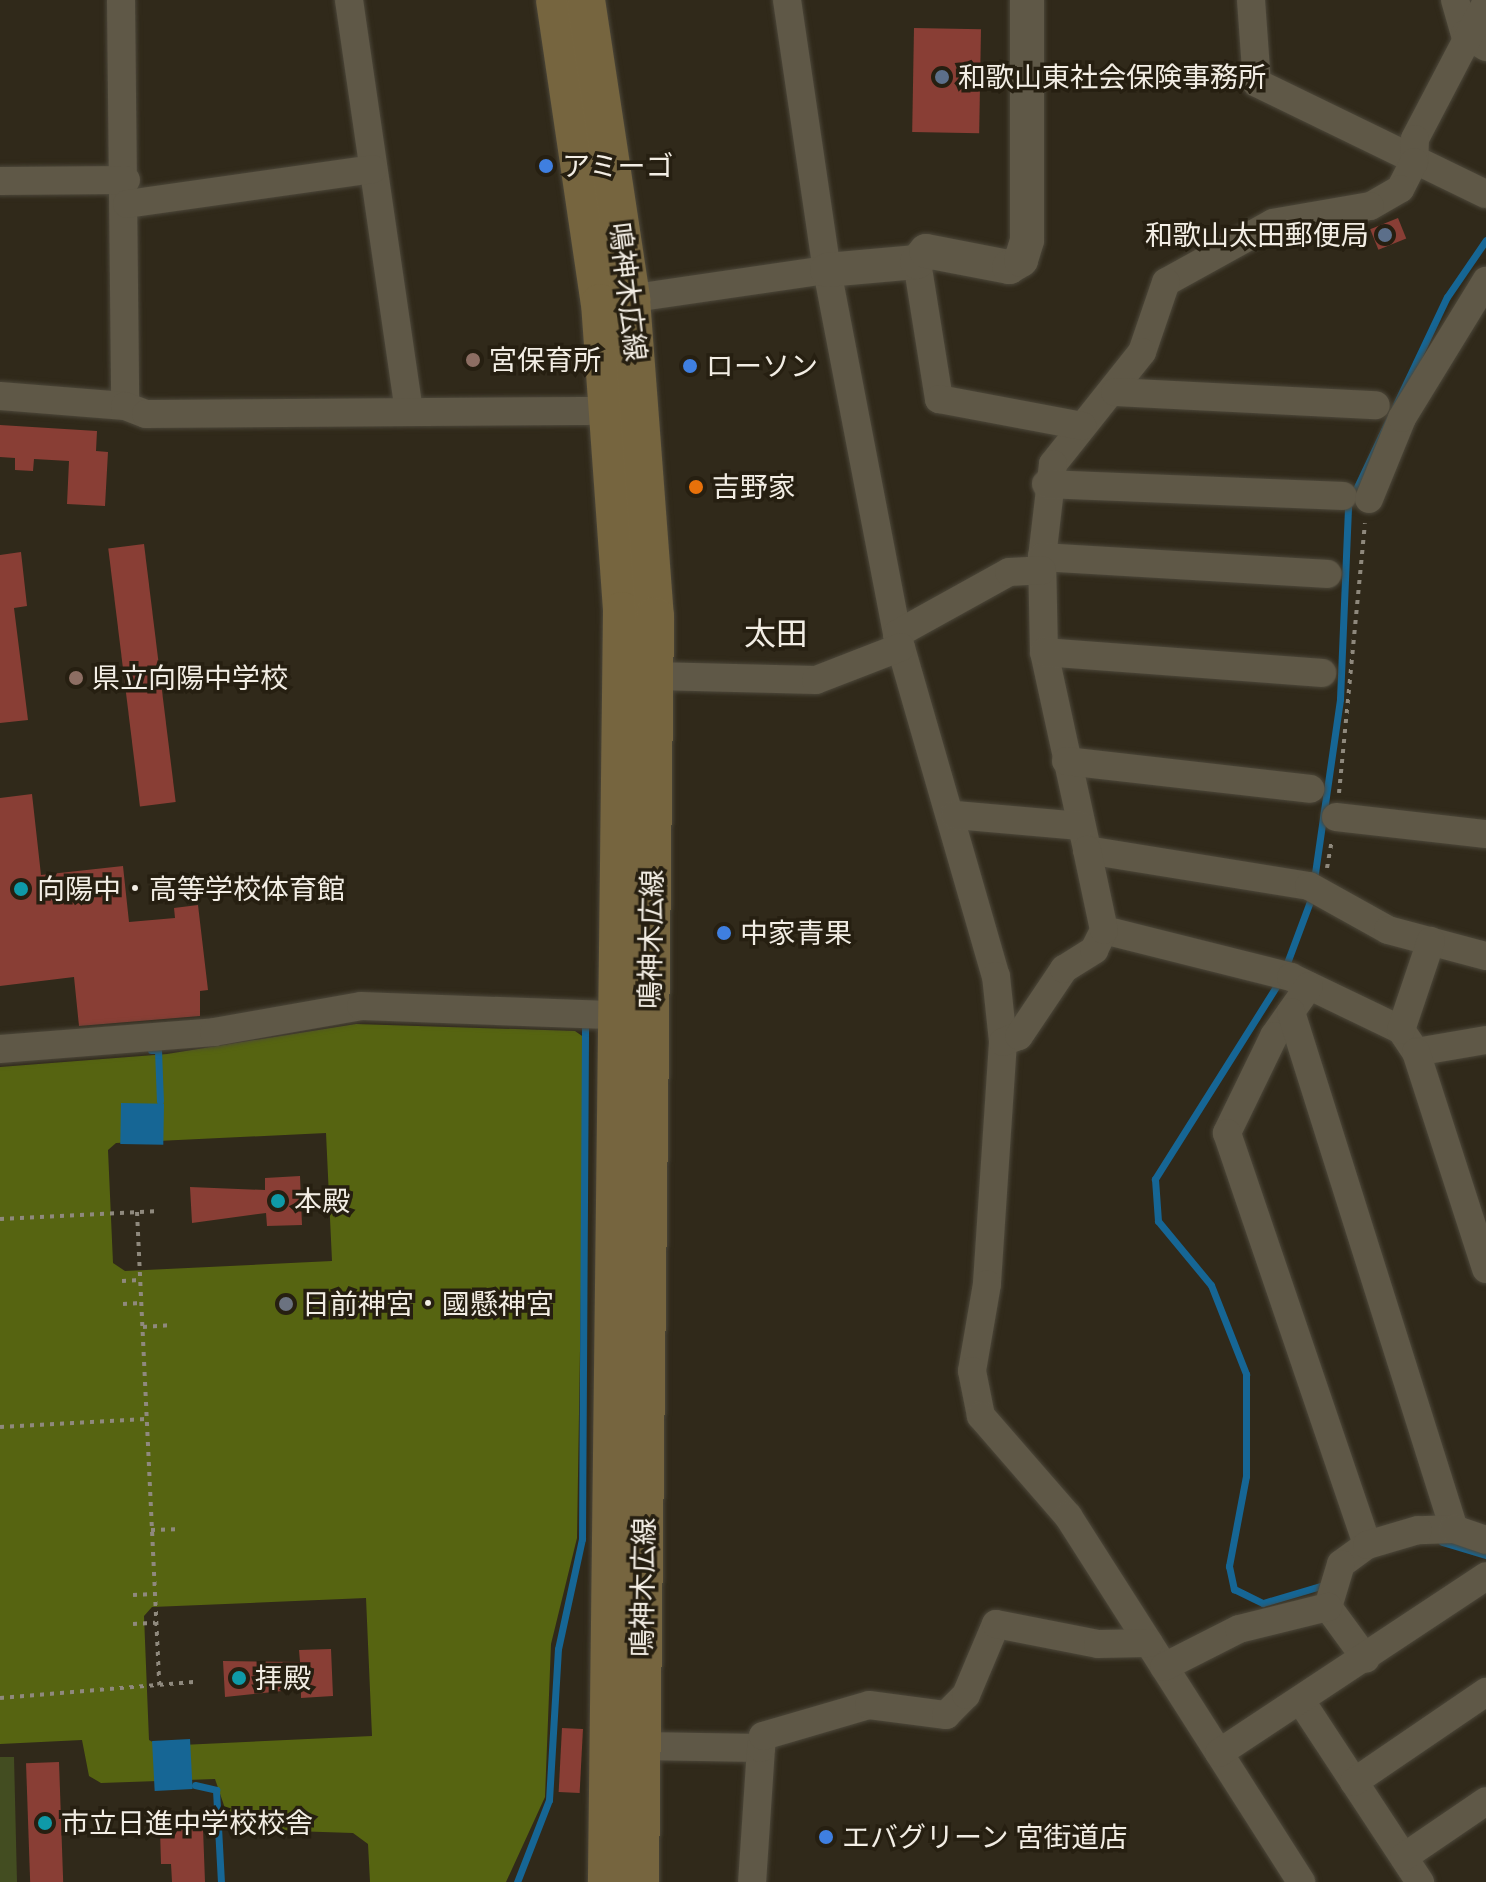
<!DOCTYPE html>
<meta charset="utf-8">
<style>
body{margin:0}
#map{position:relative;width:1486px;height:1882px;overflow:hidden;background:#30291a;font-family:"Golos Text","Noto Sans JP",sans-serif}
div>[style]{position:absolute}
.green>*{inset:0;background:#434d21}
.forest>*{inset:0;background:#566411}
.water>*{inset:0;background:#166695;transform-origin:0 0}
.stream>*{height:7px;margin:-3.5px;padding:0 3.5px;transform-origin:3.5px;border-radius:3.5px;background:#166695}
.building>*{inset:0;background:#893e35;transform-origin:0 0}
.path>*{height:4px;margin-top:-2px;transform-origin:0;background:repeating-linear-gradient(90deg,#8f897d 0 4px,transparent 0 10px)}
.roads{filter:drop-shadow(0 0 2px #4c473a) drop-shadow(0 0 2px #4c473a)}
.minor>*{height:28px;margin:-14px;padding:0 14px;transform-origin:14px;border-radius:14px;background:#5f5847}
.tertiary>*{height:34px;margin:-17px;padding:0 17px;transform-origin:17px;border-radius:17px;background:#5f5847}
.secondary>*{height:38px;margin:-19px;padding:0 19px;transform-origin:19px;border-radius:19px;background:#76653f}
.dots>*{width:22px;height:22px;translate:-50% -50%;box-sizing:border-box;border:4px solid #261f11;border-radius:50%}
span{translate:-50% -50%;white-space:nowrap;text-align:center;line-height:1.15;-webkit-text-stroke:7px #261f11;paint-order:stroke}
.poi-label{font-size:28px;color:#f2ede4}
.left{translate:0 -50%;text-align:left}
.right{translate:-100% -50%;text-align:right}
.street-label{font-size:28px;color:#f2ede4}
.quarter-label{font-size:32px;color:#f2ede4}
</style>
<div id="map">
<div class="green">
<i style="clip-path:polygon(0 1757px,14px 1757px,17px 1882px,0 1882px)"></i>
</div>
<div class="forest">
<i style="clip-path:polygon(evenodd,356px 1024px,575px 1031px,585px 1038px,577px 1538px,551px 1644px,545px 1797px,506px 1882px,370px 1882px,368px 1844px,353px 1833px,232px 1829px,215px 1779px,101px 1783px,89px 1776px,82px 1740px,0 1744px,0 1067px,167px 1054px,356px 1024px,326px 1133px,332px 1261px,125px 1271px,113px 1263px,108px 1150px,116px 1143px,326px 1133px,356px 1024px,366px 1598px,372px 1736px,160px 1746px,149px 1740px,144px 1616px,152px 1607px,366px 1598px)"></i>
</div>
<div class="water">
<i style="left:121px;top:1103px;width:43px;height:41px;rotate:1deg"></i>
<i style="left:190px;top:1739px;width:50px;height:38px;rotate:87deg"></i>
</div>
<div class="stream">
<i style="left:1314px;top:880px;width:183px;rotate:-81.8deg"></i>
<i style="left:1340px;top:699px;width:193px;rotate:-87.6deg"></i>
<i style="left:1348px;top:506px;width:231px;rotate:-64.7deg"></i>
<i style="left:1447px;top:297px;width:69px;rotate:-55.6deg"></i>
<i style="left:1284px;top:971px;width:80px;rotate:-69.5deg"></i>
<i style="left:1279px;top:982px;width:233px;rotate:122.2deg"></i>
<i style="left:1155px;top:1179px;width:42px;rotate:85.9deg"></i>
<i style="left:1158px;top:1221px;width:83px;rotate:50.4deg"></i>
<i style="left:1211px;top:1285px;width:96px;rotate:68.5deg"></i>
<i style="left:1246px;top:1374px;width:102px;rotate:90deg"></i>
<i style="left:1246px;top:1476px;width:92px;rotate:100.7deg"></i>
<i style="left:1229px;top:1566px;width:24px;rotate:78deg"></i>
<i style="left:1234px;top:1589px;width:32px;rotate:26deg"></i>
<i style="left:1263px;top:1603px;width:64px;rotate:-16.4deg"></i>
<i style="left:151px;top:1050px;width:7px"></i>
<i style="left:158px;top:1050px;width:51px;rotate:87.8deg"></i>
<i style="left:1442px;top:1542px;width:46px;rotate:16.5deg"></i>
<i style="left:195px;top:1785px;width:22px;rotate:13deg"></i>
<i style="left:216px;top:1790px;width:92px;rotate:86.9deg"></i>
<i style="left:517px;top:1882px;width:88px;rotate:-68.7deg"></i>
<i style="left:549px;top:1800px;width:151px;rotate:-86.6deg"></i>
<i style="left:558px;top:1649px;width:113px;rotate:-77.7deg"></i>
<i style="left:582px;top:1539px;width:512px;rotate:-89.66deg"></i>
</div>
<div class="building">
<i style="left:914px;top:28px;width:67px;height:104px;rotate:1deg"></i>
<i style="left:1398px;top:218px;width:22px;height:30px;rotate:68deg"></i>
<i style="clip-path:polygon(0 425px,97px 431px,96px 451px,108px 452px,105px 506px,67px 504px,69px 461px,34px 459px,33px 471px,15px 470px,15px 458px,0 457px)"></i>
<i style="left:144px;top:544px;width:260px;height:36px;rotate:83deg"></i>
<i style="clip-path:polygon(21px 552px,27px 606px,14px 608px,28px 720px,0 723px,0 555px)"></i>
<i style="clip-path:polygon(32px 794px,41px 875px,123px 866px,129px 922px,175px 918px,174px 908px,198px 905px,208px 990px,200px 991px,200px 1016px,79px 1026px,74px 977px,0 986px,0 798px)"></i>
<i style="clip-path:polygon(300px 1176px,302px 1225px,267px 1226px,266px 1213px,192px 1223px,190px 1187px,265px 1190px,265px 1178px)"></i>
<i style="clip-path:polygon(331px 1649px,333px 1696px,301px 1698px,301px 1689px,225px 1697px,223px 1661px,300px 1662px,299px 1650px)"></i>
<i style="left:562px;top:1728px;width:21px;height:64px;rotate:3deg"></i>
<i style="left:59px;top:1762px;width:120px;height:33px;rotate:88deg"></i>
<i style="clip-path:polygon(203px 1828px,205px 1882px,172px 1882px,171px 1864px,161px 1864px,160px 1830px)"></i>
</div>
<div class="path">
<i style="left:1339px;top:793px;width:271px;rotate:-84.5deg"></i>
<i style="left:1327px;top:868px;width:27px;rotate:-80deg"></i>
<i style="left:137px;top:1212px;width:474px;rotate:87.3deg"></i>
<i style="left:0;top:1219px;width:160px;rotate:-2.9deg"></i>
<i style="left:122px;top:1281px;width:18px;rotate:-3deg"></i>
<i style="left:123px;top:1304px;width:18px;rotate:-3deg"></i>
<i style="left:143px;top:1327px;width:26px;rotate:-4deg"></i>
<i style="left:0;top:1427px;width:146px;rotate:-3.1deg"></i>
<i style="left:151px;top:1530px;width:25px;rotate:-2deg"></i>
<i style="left:133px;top:1595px;width:21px;rotate:-3deg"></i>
<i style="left:133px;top:1624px;width:22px;rotate:-3deg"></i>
<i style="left:0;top:1698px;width:194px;rotate:-4.7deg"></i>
</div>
<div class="roads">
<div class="minor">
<i style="left:121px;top:0;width:406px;rotate:89.4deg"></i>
<i style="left:349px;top:0;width:415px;rotate:81.7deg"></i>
<i style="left:787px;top:0;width:273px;rotate:81.6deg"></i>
<i style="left:827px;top:270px;width:371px;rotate:79.1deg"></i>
<i style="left:897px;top:634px;width:356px;rotate:73.9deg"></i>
<i style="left:996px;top:976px;width:66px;rotate:83.9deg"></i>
<i style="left:1003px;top:1042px;width:243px;rotate:93.8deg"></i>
<i style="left:987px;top:1284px;width:88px;rotate:99.8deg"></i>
<i style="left:972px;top:1371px;width:46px;rotate:78.7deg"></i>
<i style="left:981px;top:1416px;width:133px;rotate:49deg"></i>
<i style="left:1068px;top:1516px;width:434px;rotate:57.5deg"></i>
<i style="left:1251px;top:0;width:83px;rotate:85.9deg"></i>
<i style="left:1257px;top:83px;width:254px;rotate:25.9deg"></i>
<i style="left:1455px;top:0;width:35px;rotate:74deg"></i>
<i style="left:1465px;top:34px;width:25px;rotate:32deg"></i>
<i style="left:1486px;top:3px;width:153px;rotate:117.6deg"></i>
<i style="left:1415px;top:139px;width:23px;rotate:92deg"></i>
<i style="left:1414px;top:162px;width:30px;rotate:117deg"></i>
<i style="left:1400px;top:189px;width:34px;rotate:150deg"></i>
<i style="left:1370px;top:206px;width:98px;rotate:170.1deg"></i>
<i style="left:1273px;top:223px;width:122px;rotate:151.1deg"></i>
<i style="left:1166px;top:282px;width:74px;rotate:108.9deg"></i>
<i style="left:1142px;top:352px;width:143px;rotate:128.5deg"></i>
<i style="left:1053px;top:464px;width:94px;rotate:96.7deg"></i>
<i style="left:1042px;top:557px;width:95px;rotate:88.8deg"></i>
<i style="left:1044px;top:652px;width:203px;rotate:77.7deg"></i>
<i style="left:1087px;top:850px;width:225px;rotate:9.2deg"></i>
<i style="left:1309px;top:886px;width:90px;rotate:29.1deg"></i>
<i style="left:1388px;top:930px;width:101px;rotate:14.9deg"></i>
<i style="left:0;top:181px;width:126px;rotate:-0.5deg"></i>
<i style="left:127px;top:204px;width:248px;rotate:-8.1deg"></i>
<i style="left:917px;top:262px;width:139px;rotate:80.9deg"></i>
<i style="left:939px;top:399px;width:146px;rotate:10.7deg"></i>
<i style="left:614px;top:301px;width:215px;rotate:-8.3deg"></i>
<i style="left:1115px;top:392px;width:261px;rotate:2.9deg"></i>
<i style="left:0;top:396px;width:125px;rotate:4.6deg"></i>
<i style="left:125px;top:406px;width:22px;rotate:21deg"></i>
<i style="left:146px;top:414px;width:480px;rotate:-0.4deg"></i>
<i style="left:1046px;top:484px;width:297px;rotate:2.3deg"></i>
<i style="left:1369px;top:499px;width:87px;rotate:-67.8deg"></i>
<i style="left:1402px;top:418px;width:161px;rotate:-58.5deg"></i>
<i style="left:1042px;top:557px;width:286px;rotate:3.4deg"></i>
<i style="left:897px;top:634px;width:128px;rotate:-29deg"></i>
<i style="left:1009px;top:572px;width:33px;rotate:-3deg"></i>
<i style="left:1044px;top:652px;width:279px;rotate:4.3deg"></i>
<i style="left:654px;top:676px;width:162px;rotate:1.4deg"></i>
<i style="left:816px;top:680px;width:91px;rotate:-21.2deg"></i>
<i style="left:1066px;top:761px;width:246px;rotate:6.5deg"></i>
<i style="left:955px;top:815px;width:126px;rotate:5deg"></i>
<i style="left:1336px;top:817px;width:151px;rotate:6.5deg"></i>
<i style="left:1104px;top:930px;width:193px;rotate:14.1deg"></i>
<i style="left:1291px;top:977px;width:122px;rotate:25.7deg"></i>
<i style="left:1401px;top:1030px;width:27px;rotate:56deg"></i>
<i style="left:1416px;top:1052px;width:71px;rotate:-9.7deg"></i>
<i style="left:1309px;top:986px;width:61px;rotate:125deg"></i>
<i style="left:1274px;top:1036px;width:108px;rotate:115.9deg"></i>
<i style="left:1227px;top:1133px;width:435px;rotate:71.2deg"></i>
<i style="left:1367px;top:1545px;width:32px;rotate:144deg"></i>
<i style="left:1341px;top:1564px;width:45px;rotate:106.8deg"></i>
<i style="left:1328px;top:1607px;width:64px;rotate:53.8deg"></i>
<i style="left:1291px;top:1012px;width:542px;rotate:72.5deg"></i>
<i style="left:1454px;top:1529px;width:36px;rotate:178deg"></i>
<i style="left:1418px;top:1530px;width:53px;rotate:163.6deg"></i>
<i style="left:1401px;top:1030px;width:94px;rotate:-71.4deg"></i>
<i style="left:1003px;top:1042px;width:17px;rotate:-21deg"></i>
<i style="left:1019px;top:1036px;width:81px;rotate:-56.1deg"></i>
<i style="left:1064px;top:969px;width:36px;rotate:-32deg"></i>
<i style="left:1094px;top:950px;width:22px;rotate:-63deg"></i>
<i style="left:1104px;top:930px;width:82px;rotate:-102deg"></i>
<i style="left:0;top:1049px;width:215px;rotate:-4.5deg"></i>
<i style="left:214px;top:1032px;width:149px;rotate:-10deg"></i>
<i style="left:361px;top:1006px;width:276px;rotate:2.1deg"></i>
<i style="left:1416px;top:1052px;width:228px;rotate:72.1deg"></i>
<i style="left:1454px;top:1529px;width:34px;rotate:19deg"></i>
<i style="left:1164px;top:1667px;width:84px;rotate:-26.9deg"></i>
<i style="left:1239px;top:1629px;width:92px;rotate:-13.9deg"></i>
<i style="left:1301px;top:1701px;width:217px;rotate:56.7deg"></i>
<i style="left:641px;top:1746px;width:120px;rotate:1deg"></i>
<i style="left:761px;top:1748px;width:134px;rotate:93.8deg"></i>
<i style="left:761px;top:1748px;width:12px;rotate:-81deg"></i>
<i style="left:763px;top:1736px;width:110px;rotate:-16.3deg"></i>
<i style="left:869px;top:1705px;width:78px;rotate:7.4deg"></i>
<i style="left:946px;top:1715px;width:28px;rotate:-45deg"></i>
<i style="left:966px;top:1695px;width:77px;rotate:-67.1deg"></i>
<i style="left:996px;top:1624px;width:104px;rotate:11.1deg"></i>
<i style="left:1098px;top:1644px;width:51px;rotate:-1.1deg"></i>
<i style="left:1219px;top:1753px;width:320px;rotate:-33.5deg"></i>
<i style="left:1354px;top:1782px;width:160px;rotate:-34.3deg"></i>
<i style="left:1404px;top:1857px;width:99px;rotate:-34.3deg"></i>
</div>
<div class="tertiary">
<i style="left:827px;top:270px;width:90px;rotate:-5.1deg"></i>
<i style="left:917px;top:262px;width:14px;rotate:-51deg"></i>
<i style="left:926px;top:251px;width:85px;rotate:10.9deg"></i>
<i style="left:1009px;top:267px;width:14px;rotate:-30deg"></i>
<i style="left:1021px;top:260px;width:21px;rotate:-73deg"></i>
<i style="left:1027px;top:240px;width:240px;rotate:-90deg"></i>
</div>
<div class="secondary">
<i style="left:555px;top:0;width:306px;rotate:81.6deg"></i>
<i style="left:600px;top:303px;width:309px;rotate:85.9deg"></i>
<i style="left:622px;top:611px;width:1271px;rotate:90.68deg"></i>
<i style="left:586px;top:0;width:302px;rotate:81.4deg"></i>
<i style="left:631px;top:299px;width:318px;rotate:85.7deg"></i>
<i style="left:655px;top:616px;width:1266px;rotate:90.68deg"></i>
</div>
</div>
<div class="dots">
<i style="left:942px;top:77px;background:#5c6f8a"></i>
<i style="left:546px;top:166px;background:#3f7fe0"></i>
<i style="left:1385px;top:235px;background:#5c6f8a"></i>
<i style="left:473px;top:360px;background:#8d6e63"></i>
<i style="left:690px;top:366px;background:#3f7fe0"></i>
<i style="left:696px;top:487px;background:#e8710a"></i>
<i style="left:76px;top:678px;background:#8d6e63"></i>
<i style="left:21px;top:889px;background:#0f9aa8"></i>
<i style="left:724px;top:933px;background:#3f7fe0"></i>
<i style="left:278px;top:1201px;background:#0f9aa8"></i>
<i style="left:286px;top:1304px;background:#6b7280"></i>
<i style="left:239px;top:1678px;background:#0f9aa8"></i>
<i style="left:45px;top:1823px;background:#0f9aa8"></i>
<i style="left:826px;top:1837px;background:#3f7fe0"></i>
</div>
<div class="poi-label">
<span class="left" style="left:958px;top:77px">和歌山東社会保険事務所</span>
<span class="left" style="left:562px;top:166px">アミーゴ</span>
<span class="right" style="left:1369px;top:235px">和歌山太田郵便局</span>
<span class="left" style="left:489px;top:360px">宮保育所</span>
<span class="left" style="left:706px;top:366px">ローソン</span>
<span class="left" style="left:712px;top:487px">吉野家</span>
<span class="left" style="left:92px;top:678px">県立向陽中学校</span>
<span class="left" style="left:37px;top:889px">向陽中・高等学校体育館</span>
<span class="left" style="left:740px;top:933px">中家青果</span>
<span class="left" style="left:294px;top:1201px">本殿</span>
<span class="left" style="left:302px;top:1304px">日前神宮・國懸神宮</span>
<span class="left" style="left:255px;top:1678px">拝殿</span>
<span class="left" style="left:61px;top:1823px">市立日進中学校校舎</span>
<span class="left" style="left:842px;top:1837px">エバグリーン 宮街道店</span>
</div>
<div class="street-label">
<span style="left:628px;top:292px;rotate:83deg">鳴神木広線</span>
<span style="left:651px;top:939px;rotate:-89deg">鳴神木広線</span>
<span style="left:643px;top:1587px;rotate:-89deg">鳴神木広線</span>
</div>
<div class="quarter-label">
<span style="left:776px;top:633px">太田</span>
</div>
</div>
